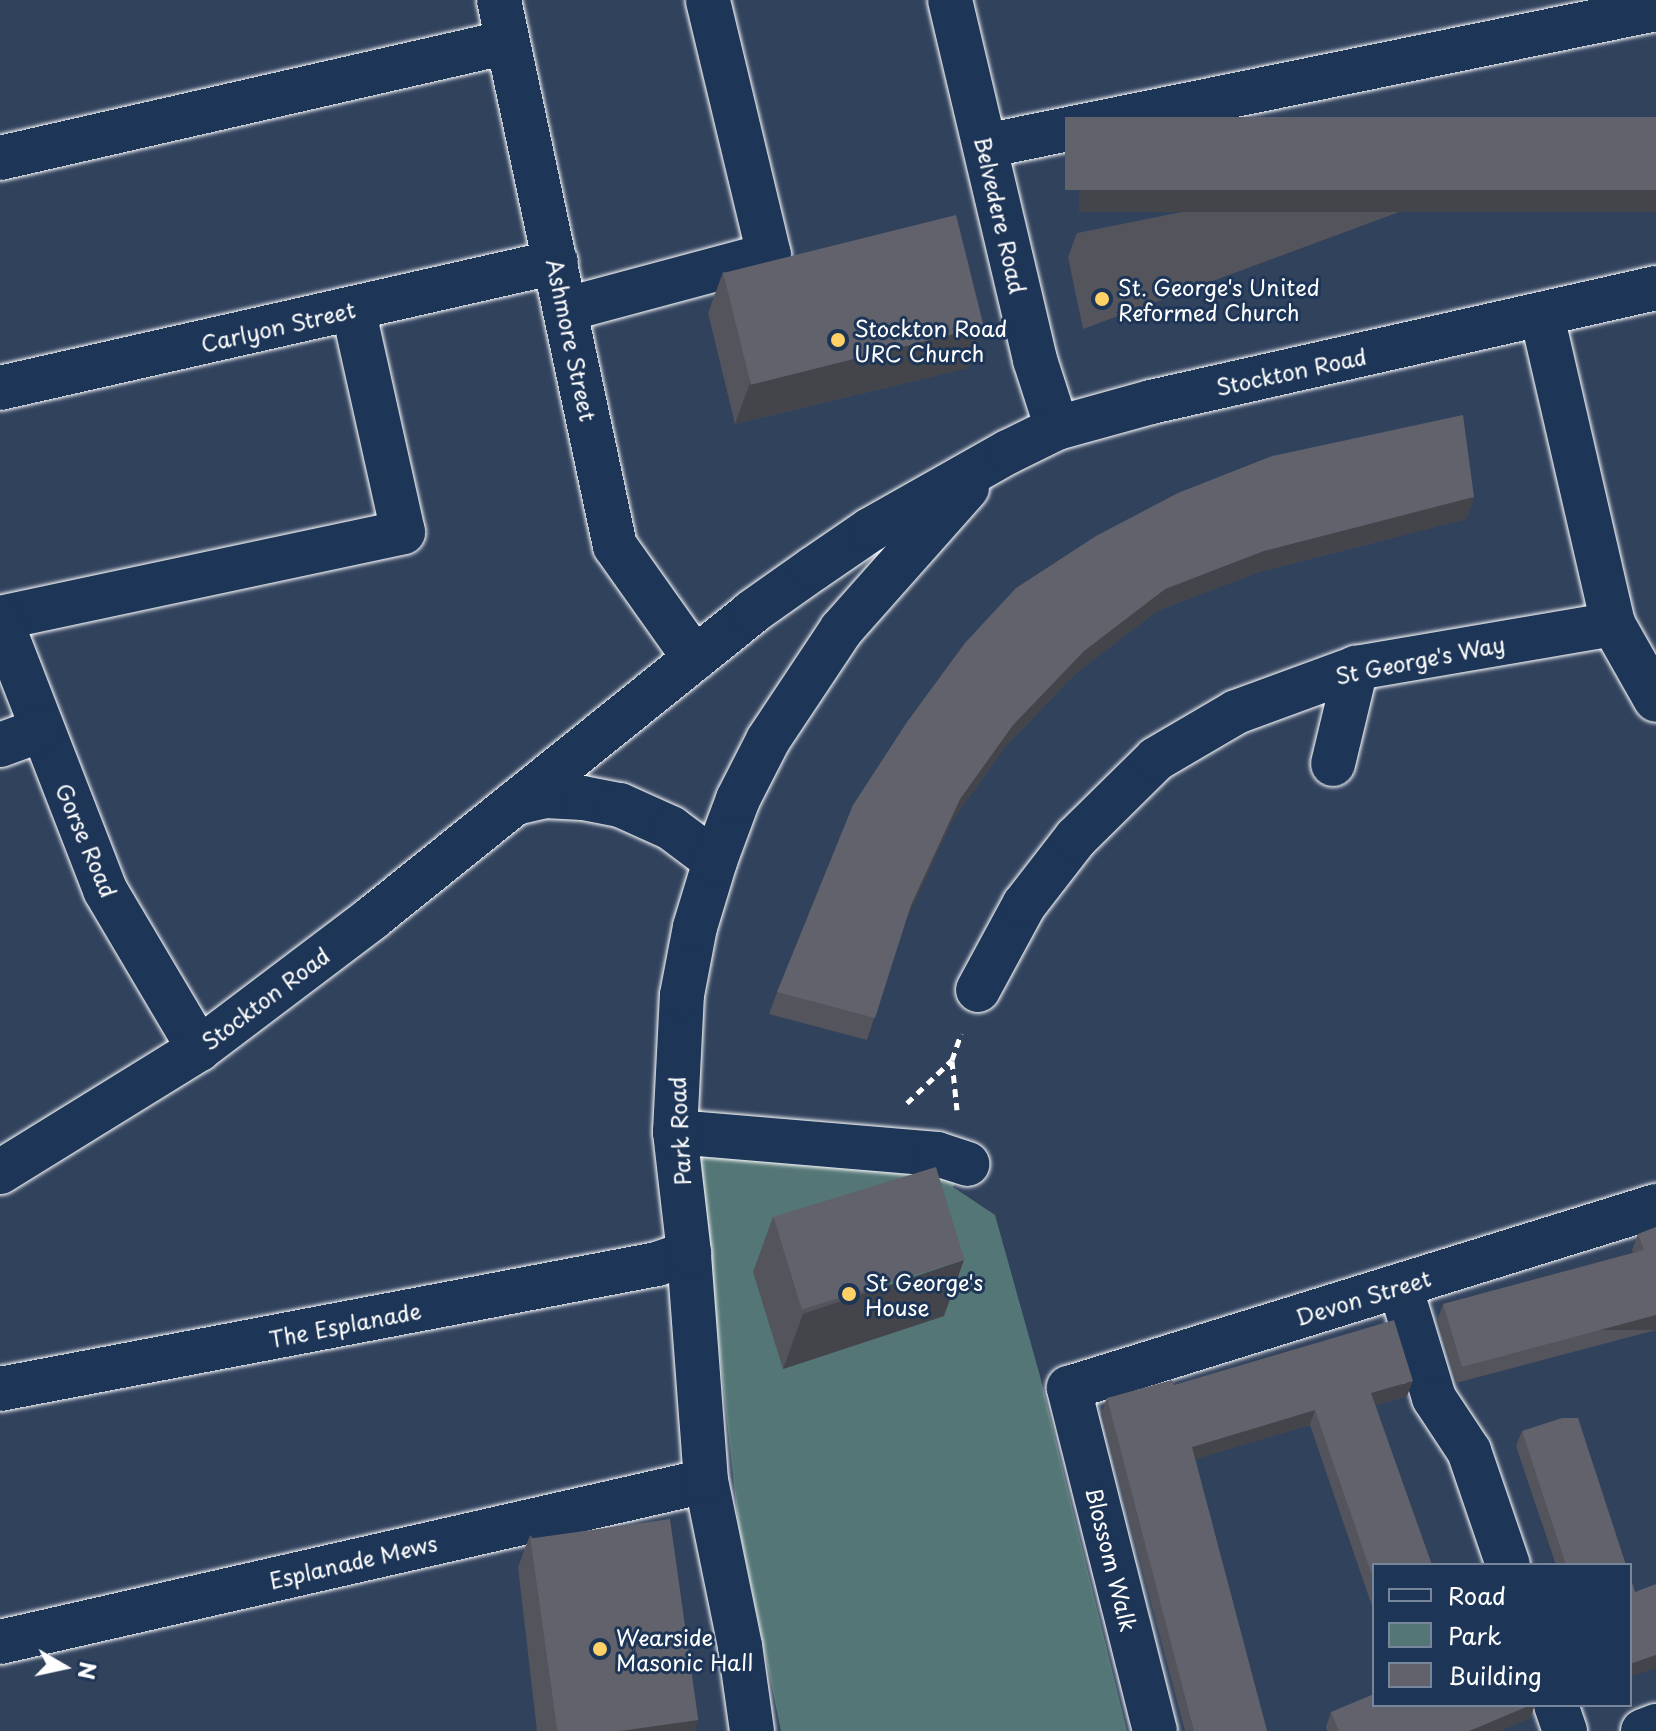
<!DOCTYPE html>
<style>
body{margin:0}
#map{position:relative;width:1656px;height:1731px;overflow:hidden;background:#31425d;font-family:"Playpen Sans",sans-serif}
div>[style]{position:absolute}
.green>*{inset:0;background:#547676}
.path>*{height:5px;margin-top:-2.5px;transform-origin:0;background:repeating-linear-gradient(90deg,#fff 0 8px,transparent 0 14px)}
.roads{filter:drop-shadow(0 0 2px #fff) drop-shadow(0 0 2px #fff)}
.minor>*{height:44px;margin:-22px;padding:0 22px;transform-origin:22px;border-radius:22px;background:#1d3557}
.highway>*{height:44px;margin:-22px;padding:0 22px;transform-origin:22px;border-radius:22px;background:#1d3557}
.wall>*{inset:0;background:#53545c}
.shaded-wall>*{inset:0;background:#44454b;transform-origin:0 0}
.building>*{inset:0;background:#61626b;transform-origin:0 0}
.dots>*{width:22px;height:22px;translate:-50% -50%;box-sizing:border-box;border:4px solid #1d3557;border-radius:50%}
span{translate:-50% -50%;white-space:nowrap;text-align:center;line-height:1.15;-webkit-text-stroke:6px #1d3557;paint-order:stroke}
.street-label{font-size:22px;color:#fff}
.poi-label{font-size:22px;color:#fff}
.left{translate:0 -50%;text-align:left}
.legend{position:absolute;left:1372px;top:1563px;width:260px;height:144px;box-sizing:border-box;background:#1d3557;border:2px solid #77869a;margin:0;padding:10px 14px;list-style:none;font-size:24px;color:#fff}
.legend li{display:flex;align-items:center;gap:16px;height:40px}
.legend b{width:40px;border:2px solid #77869a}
.north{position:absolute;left:24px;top:1627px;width:80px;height:80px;-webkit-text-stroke:6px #1d3557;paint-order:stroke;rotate:99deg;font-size:22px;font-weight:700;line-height:32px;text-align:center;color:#fff}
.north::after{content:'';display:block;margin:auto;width:28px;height:36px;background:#fff;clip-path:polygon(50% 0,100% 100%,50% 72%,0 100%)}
</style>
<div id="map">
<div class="green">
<i style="clip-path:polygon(696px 1135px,967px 1164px,953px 1187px,995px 1215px,1040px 1376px,1127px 1731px,781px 1731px,738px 1522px)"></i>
</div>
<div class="path">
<i style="left:952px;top:1061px;width:49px;rotate:84.2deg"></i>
<i style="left:907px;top:1103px;width:62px;rotate:-43.7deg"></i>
<i style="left:952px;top:1060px;width:28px;rotate:-71deg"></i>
</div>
<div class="roads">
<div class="minor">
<i style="left:499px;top:0;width:558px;rotate:78.01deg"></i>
<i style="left:615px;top:546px;width:138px;rotate:54.7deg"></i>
<i style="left:950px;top:0;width:370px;rotate:76.7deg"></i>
<i style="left:1035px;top:360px;width:71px;rotate:72.1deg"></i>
<i style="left:985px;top:146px;width:685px;rotate:-11.54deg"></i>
<i style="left:0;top:158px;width:521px;rotate:-12.86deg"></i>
<i style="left:567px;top:309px;width:209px;rotate:-15deg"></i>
<i style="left:769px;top:255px;width:262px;rotate:-103.5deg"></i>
<i style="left:1542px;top:316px;width:316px;rotate:77deg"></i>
<i style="left:1613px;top:624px;width:87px;rotate:60.5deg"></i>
<i style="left:0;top:388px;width:570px;rotate:-12.77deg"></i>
<i style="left:0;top:618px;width:412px;rotate:-12deg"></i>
<i style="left:403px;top:532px;width:229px;rotate:-102.6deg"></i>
<i style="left:0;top:619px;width:291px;rotate:68.8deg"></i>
<i style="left:105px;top:890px;width:185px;rotate:59.4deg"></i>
<i style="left:0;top:745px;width:44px;rotate:-20.1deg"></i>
<i style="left:1333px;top:764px;width:99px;rotate:-76.5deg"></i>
<i style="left:978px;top:990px;width:97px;rotate:-61.6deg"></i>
<i style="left:1024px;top:905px;width:85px;rotate:-52.2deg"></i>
<i style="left:1076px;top:838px;width:112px;rotate:-44.6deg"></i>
<i style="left:1156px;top:759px;width:93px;rotate:-30.4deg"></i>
<i style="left:1236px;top:712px;width:128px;rotate:-20.1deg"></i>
<i style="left:1356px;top:668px;width:261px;rotate:-9.7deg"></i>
<i style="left:675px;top:1132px;width:263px;rotate:4.8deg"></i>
<i style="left:937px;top:1154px;width:32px;rotate:18deg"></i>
<i style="left:1400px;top:1286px;width:117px;rotate:73.1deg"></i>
<i style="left:1434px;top:1398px;width:64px;rotate:56.6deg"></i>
<i style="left:1469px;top:1451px;width:120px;rotate:71.1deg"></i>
<i style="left:0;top:1389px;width:669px;rotate:-10.77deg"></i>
<i style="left:657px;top:1264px;width:34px;rotate:-19deg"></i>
<i style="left:0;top:1642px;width:724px;rotate:-12.85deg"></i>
<i style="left:1556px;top:1705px;width:28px;rotate:71deg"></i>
<i style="left:1155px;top:1731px;width:354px;rotate:-104.1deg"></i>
<i style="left:1069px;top:1388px;width:615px;rotate:-17.23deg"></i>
<i style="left:1643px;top:1731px;width:14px;rotate:-21deg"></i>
</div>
<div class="highway">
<i style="left:515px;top:803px;width:31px;rotate:-13deg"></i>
<i style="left:545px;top:796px;width:38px;rotate:3deg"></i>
<i style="left:583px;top:798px;width:38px;rotate:11deg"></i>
<i style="left:620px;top:805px;width:56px;rotate:24.3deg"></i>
<i style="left:671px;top:828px;width:55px;rotate:36.9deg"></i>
<i style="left:0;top:1172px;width:234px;rotate:-31.7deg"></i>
<i style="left:199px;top:1049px;width:217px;rotate:-37.1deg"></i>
<i style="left:372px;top:918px;width:488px;rotate:-38.8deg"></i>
<i style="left:752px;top:612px;width:75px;rotate:-35.2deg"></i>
<i style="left:813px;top:569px;width:69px;rotate:-34.4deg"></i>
<i style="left:870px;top:530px;width:159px;rotate:-29.5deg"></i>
<i style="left:1008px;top:452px;width:55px;rotate:-26.1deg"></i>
<i style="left:1057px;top:428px;width:98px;rotate:-15.5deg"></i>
<i style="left:1151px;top:402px;width:518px;rotate:-12.72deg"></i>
<i style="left:752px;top:1731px;width:86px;rotate:-98deg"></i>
<i style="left:740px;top:1646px;width:168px;rotate:-101.6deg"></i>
<i style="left:706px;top:1481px;width:229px;rotate:-94.3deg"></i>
<i style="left:689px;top:1253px;width:122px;rotate:-96.6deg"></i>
<i style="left:675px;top:1132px;width:137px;rotate:-87.1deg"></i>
<i style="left:682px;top:995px;width:69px;rotate:-79.2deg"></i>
<i style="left:695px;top:927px;width:69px;rotate:-73.1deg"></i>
<i style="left:715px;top:861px;width:66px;rotate:-69.6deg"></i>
<i style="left:738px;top:799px;width:66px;rotate:-63deg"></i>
<i style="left:768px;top:740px;width:132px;rotate:-56.4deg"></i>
<i style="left:841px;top:630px;width:190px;rotate:-48.4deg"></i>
</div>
</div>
<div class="wall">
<i style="clip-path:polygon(1656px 117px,1083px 329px,1068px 257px,1077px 233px)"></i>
<i style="clip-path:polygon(723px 272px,983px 327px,968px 368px,735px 424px,708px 313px)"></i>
<i style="clip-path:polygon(1474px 497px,1466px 519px,1256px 573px,1157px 611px,1076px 673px,1005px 747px,952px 821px,906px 920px,867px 1040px,769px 1014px,777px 992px,965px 643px)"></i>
<i style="clip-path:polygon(773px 1217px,944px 1316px,783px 1369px,753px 1272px)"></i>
<i style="clip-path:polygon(1656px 1227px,1656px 1330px,1456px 1383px,1437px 1321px,1443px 1304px,1633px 1253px,1632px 1250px,1638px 1234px)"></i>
<i style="clip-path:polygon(1174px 1385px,1407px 1396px,1376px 1405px,1374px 1612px,1310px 1425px,1195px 1459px,1267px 1731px,1185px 1731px,1101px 1414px,1107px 1398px)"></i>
<i style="clip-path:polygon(1522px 1431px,1626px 1565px,1556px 1565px,1516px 1446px)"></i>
<i style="clip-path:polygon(530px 1535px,698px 1720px,694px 1731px,537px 1731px,518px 1567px)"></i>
<i style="clip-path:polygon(1331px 1712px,1530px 1718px,1499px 1731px,1327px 1731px,1326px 1727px)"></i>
</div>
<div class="shaded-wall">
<i style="left:1656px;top:190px;width:22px;height:577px;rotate:90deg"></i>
<i style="clip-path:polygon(983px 327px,968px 368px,735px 424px,750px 383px)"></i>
<i style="clip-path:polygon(1474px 497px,1466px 519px,1256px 573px,1157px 611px,1076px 673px,1005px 747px,952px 821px,903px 927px,911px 905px,960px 799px,1013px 725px,1084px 651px,1165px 589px,1264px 551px)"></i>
<i style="clip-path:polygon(964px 1260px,944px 1316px,783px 1369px,803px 1314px)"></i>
<i style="left:1656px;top:1315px;width:15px;height:201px;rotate:90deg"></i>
<i style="clip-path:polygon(1413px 1381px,1407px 1396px,1366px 1408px,1371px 1393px)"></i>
<i style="clip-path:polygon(1315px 1410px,1310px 1425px,1186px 1462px,1192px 1447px)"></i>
<i style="clip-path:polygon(1656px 1655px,1656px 1668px,1630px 1677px,1630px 1664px)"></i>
<i style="clip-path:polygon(1531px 1705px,1535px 1705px,1530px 1718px,1499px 1731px,1469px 1731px)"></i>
<i style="clip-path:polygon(698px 1720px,694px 1731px,554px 1731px)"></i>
</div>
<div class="building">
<i style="left:1656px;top:117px;width:73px;height:591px;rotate:90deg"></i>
<i style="left:956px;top:215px;width:115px;height:240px;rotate:76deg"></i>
<i style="clip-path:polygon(1463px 415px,1474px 497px,1264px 551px,1165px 589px,1084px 651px,1013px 725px,960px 799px,911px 905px,875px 1018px,777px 992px,853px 805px,907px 722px,965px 643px,1016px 588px,1096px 536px,1178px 493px,1272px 456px)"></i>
<i style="left:936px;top:1167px;width:97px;height:170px;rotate:73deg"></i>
<i style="clip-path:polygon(1656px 1227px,1656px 1315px,1462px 1367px,1443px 1304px,1644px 1250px,1638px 1234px)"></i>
<i style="clip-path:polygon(1394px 1320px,1413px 1381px,1371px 1393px,1432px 1565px,1374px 1565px,1374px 1581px,1315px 1410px,1192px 1447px,1267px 1731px,1194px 1731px,1107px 1398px,1172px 1380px,1174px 1385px)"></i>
<i style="clip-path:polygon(1562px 1418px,1578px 1418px,1626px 1565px,1566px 1565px,1522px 1431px)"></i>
<i style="left:670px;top:1519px;width:203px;height:141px;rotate:82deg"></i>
<i style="clip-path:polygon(1630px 1576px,1635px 1592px,1656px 1584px,1656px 1655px,1630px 1664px)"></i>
<i style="clip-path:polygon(1374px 1694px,1374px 1705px,1531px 1705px,1469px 1731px,1339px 1731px,1331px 1712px)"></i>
</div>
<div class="dots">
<i style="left:1102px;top:299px;background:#ffd166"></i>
<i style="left:838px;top:340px;background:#ffd166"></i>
<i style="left:849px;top:1294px;background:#ffd166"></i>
<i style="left:600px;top:1649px;background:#ffd166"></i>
</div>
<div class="street-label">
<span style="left:1001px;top:215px;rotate:77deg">Belvedere Road</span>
<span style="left:278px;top:326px;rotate:-13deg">Carlyon Street</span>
<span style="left:572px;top:340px;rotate:78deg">Ashmore Street</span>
<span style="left:1291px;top:371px;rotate:-12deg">Stockton Road</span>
<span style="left:1420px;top:659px;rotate:-11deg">St George's Way</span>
<span style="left:87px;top:840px;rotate:67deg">Gorse Road</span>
<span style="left:265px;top:998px;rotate:-37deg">Stockton Road</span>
<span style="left:679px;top:1131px;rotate:-93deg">Park Road</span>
<span style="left:1363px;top:1297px;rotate:-17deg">Devon Street</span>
<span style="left:345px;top:1324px;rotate:-11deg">The Esplanade</span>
<span style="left:1112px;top:1559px;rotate:76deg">Blossom Walk</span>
<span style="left:353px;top:1561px;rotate:-13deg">Esplanade Mews</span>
</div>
<div class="poi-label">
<span class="left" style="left:1118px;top:299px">St. George's United<br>Reformed Church</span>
<span class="left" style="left:854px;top:340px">Stockton Road<br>URC Church</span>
<span class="left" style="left:865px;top:1294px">St George's<br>House</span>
<span class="left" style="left:616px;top:1649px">Wearside<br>Masonic Hall</span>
</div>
<ul class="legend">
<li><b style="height:10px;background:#1d3557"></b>Road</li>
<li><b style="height:22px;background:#547676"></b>Park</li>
<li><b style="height:22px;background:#61626b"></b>Building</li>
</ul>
<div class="north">N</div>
</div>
